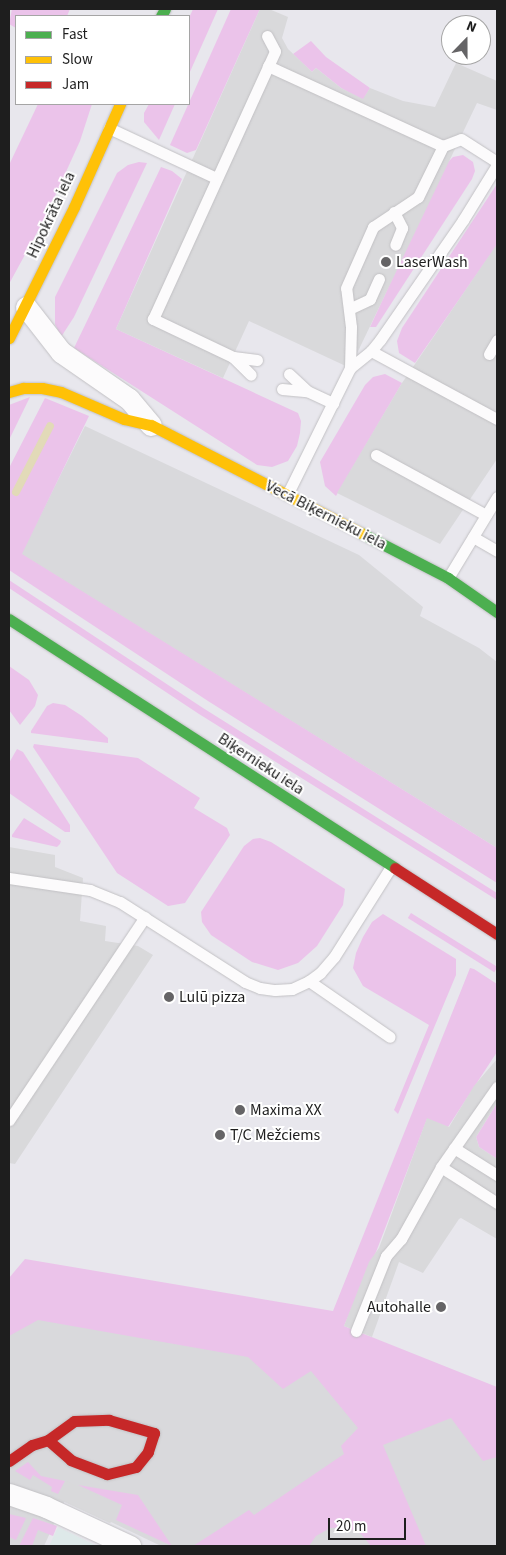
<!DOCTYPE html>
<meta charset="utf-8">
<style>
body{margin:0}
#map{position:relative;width:506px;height:1555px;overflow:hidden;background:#e8e7ed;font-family:"Source Sans 3",sans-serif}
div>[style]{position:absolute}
.residential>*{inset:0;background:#d9d9dc}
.industrial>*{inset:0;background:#dee9e9}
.grass>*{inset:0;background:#ebc3ea;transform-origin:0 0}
.parking>*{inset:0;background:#d9d9db;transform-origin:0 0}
.stream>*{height:8px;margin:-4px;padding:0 4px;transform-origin:4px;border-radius:4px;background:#e2dab8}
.roads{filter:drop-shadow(0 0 1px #c2c1c4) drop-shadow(0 0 1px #c2c1c4)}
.lane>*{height:11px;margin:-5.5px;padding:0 5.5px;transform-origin:5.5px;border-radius:5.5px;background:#fcfbfc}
.street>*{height:21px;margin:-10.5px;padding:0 10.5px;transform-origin:10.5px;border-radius:10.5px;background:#fcfbfc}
.fast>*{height:11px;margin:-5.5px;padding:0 5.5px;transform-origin:5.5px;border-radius:5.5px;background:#4caf50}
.slow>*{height:11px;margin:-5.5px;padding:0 5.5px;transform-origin:5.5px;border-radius:5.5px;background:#ffc107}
.jam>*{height:11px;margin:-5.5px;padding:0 5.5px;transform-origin:5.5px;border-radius:5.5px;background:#c62828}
.dots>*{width:14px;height:14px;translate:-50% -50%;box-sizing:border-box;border:2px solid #fff;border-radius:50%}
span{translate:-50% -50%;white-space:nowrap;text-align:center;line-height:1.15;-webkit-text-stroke:4px #fff;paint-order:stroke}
.street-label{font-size:16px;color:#1e1e1e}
.poi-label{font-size:16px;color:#1e1e1e}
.left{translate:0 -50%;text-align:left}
.right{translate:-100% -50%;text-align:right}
.frame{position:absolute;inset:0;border:10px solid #1e1e1e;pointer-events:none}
.legend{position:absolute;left:15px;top:15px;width:175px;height:90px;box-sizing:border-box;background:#fff;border:1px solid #a5a5a5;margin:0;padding:6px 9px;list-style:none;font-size:15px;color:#1e1e1e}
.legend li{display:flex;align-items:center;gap:10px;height:25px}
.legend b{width:25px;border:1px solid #a5a5a5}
.north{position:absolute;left:441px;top:15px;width:50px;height:50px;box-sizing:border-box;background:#fff;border:1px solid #a5a5a5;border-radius:50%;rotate:22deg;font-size:14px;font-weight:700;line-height:20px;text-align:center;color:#1e1e1e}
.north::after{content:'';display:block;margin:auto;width:18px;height:22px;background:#656466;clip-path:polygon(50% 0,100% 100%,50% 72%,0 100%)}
.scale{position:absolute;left:328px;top:1518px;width:78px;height:22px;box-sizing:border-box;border:2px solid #1e1e1e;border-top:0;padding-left:6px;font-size:15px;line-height:18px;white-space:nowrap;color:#1e1e1e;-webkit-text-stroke:4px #fff;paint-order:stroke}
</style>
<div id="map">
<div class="residential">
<i style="clip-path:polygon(85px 426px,359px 555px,423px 607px,420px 616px,479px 648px,497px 662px,497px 848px,21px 554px)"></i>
<i style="clip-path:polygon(9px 1283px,497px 1416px,497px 1546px,161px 1546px,65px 1500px,44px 1546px,9px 1546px)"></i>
</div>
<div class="industrial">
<i style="clip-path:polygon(58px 1527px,97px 1546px,49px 1546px)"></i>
</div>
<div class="grass">
<i style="clip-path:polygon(12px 9px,70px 9px,67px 16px,16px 16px,16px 28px,9px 24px)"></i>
<i style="clip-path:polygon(193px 9px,218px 9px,189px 74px,189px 18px)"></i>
<i style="clip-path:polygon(231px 9px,260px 9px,196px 150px,187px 153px,170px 145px)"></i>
<i style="clip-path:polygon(311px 41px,326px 57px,370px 88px,363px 100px,341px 88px,316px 68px,312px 72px,293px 54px)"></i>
<i style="clip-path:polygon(38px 104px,92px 104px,80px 141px,45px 218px,9px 284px,9px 165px)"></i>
<i style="clip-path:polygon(149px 104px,175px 104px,159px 140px,144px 122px,144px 113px)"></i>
<i style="clip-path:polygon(463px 155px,473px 162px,475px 171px,472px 179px,376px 327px,370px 327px,445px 165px,453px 157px)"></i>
<i style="clip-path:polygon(139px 162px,147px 163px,74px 317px,61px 337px,55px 324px,55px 297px,117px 173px,128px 165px)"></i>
<i style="clip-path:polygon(161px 167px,172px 171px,182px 179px,116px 329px,298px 413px,301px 421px,300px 433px,297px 446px,288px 461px,272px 467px,257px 465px,74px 348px)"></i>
<i style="clip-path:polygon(497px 184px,497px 245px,415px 363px,399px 353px,397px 341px,402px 328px)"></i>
<i style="clip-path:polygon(385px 374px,402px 383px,336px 496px,325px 486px,320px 462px,365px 385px,373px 377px)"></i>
<i style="clip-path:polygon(30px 397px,9px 440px,9px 405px)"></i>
<i style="clip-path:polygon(45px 398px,89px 416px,22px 554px,497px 848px,497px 883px,208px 701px,9px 570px,9px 468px)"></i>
<i style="clip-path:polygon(9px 580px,203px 708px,497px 893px,497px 900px,199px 714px,9px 588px)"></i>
<i style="clip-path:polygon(9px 666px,29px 680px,38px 695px,35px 706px,20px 725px,9px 710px)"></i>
<i style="clip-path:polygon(53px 703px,65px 705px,82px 716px,108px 738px,108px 743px,31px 733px,31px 731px,47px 706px)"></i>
<i style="clip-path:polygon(34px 744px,138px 758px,200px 798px,194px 808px,227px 828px,230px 835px,185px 903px,168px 906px,117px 873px,33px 747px)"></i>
<i style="clip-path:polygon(17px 749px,23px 752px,70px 825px,70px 832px,65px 832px,9px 793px,9px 763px)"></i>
<i style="clip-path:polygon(24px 818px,61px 841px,60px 844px,57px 847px,12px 837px,12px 835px)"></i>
<i style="clip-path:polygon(260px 838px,271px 842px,345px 889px,343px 905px,317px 946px,298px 963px,278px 970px,252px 962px,211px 935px,202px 922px,201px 912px,244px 846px,253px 839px)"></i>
<i style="left:411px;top:913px;width:102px;height:6px;rotate:32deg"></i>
<i style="clip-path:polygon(383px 914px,456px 959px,456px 975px,398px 1114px,394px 1110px,429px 1025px,363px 986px,353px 968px,356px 953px,363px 937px,372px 922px)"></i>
<i style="clip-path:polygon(470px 968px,474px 969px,497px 984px,497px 1052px,448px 1127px,427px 1119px,376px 1252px,344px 1326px,497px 1387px,497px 1457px,483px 1461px,451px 1418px,383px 1445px,426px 1546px,371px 1546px,361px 1534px,347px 1527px,330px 1528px,316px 1536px,309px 1546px,193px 1546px,249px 1510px,254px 1515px,344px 1454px,341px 1446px,358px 1428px,311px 1371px,283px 1389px,248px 1357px,38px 1320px,9px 1336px,9px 1278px,25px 1259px,333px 1311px)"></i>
<i style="clip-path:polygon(497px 1103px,497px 1159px,479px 1147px,476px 1137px)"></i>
<i style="clip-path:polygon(28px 1462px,41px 1476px,65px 1481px,58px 1494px,51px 1491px,52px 1487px,33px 1475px,30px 1480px,15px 1471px)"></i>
<i style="clip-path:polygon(78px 1485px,138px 1495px,172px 1546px,116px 1520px,122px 1505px)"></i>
<i style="clip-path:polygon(9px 1514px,26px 1518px,16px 1540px,9px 1537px)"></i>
<i style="clip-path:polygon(33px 1518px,57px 1526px,53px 1536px,38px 1530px,32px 1546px,19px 1546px)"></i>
</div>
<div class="parking">
<i style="clip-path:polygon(260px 9px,269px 9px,288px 17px,282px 38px,288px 49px,312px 72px,316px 68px,341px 88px,363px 99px,370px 88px,403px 101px,435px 107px,456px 63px,497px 81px,497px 110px,477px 103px,350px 368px,249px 321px,223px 378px,116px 329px)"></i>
<i style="clip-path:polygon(497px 244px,497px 459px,440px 544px,337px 493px,402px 383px)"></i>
<i style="clip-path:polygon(9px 847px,55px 855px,55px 867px,83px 878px,80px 921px,106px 926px,105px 941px,138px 946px,153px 955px,15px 1164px,9px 1163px)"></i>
<i style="clip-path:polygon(497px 1059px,497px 1103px,476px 1137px,479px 1147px,497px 1159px,497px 1239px,461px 1218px,459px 1219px,423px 1273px,399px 1262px,372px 1337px,344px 1326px,369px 1262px,379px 1248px,427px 1118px,449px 1127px,474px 1086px)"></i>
<i style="left:67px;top:1481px;width:57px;height:20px;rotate:25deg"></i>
</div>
<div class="stream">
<i style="left:16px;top:492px;width:74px;rotate:-62.7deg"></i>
</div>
<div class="roads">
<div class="lane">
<i style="left:268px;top:66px;width:192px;rotate:24.6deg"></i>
<i style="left:109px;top:128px;width:118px;rotate:25deg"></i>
<i style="left:394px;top:212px;width:18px;rotate:63deg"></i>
<i style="left:402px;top:228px;width:18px;rotate:112deg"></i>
<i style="left:349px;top:309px;width:23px;rotate:-25deg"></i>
<i style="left:370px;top:299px;width:22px;rotate:-66deg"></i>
<i style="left:371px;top:351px;width:143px;rotate:28.4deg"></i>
<i style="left:489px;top:354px;width:16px;rotate:-60deg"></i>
<i style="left:233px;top:357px;width:25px;rotate:45deg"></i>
<i style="left:257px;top:360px;width:24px;rotate:-173deg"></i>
<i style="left:233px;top:357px;width:89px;rotate:-154.6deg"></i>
<i style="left:153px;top:319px;width:294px;rotate:-65.5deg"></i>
<i style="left:275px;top:51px;width:17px;rotate:-118deg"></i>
<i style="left:350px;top:368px;width:27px;rotate:-39deg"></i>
<i style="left:371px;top:351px;width:14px;rotate:-51deg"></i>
<i style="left:380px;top:340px;width:146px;rotate:-55.3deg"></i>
<i style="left:463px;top:220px;width:65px;rotate:-58.3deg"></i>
<i style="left:289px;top:374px;width:25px;rotate:43deg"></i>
<i style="left:307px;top:391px;width:29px;rotate:25deg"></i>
<i style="left:282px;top:389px;width:25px;rotate:5deg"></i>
<i style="left:376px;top:455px;width:125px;rotate:28.6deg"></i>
<i style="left:287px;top:495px;width:142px;rotate:-63.6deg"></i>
<i style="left:350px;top:368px;width:41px;rotate:-88.6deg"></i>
<i style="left:351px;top:327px;width:39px;rotate:-97deg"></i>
<i style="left:346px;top:288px;width:67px;rotate:-66.1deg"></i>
<i style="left:373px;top:227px;width:54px;rotate:-33.7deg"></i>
<i style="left:418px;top:197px;width:57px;rotate:-63.9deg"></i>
<i style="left:443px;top:146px;width:19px;rotate:-21deg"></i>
<i style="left:461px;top:139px;width:43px;rotate:32.6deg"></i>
<i style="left:473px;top:537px;width:28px;rotate:30deg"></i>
<i style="left:448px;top:578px;width:95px;rotate:-58.8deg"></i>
<i style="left:9px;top:878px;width:82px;rotate:8.4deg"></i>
<i style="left:90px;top:890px;width:32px;rotate:22deg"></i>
<i style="left:120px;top:902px;width:148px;rotate:32.6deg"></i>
<i style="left:245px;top:982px;width:16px;rotate:22deg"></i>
<i style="left:260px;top:988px;width:15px;rotate:8deg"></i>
<i style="left:275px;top:990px;width:17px;rotate:-3deg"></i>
<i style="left:292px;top:989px;width:19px;rotate:-25deg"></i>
<i style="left:309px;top:981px;width:14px;rotate:-36deg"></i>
<i style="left:320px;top:973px;width:21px;rotate:-49deg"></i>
<i style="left:334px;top:957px;width:107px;rotate:-57.7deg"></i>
<i style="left:309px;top:981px;width:98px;rotate:34.7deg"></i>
<i style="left:9px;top:1120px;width:244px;rotate:-56.2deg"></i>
<i style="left:454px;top:1148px;width:51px;rotate:32.1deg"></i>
<i style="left:441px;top:1167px;width:67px;rotate:32.7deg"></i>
<i style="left:356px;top:1331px;width:81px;rotate:-68.2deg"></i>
<i style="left:386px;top:1256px;width:23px;rotate:-49deg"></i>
<i style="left:401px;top:1239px;width:82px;rotate:-60.9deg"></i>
<i style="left:441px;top:1167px;width:98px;rotate:-55deg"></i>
</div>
<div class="street">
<i style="left:26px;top:307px;width:57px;rotate:52.1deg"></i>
<i style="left:61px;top:352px;width:83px;rotate:34.7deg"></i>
<i style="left:129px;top:399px;width:34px;rotate:50deg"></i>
<i style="left:9px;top:1494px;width:39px;rotate:19deg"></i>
<i style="left:46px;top:1507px;width:93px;rotate:24.9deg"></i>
</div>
<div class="fast">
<i style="left:161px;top:16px;width:8px;rotate:-60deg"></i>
<i style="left:361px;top:533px;width:98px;rotate:27.3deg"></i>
<i style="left:448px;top:578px;width:60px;rotate:34.8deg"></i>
<i style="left:9px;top:619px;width:459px;rotate:32.8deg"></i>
</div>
<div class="slow">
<i style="left:9px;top:338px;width:146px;rotate:-63.6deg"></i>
<i style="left:74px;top:207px;width:113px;rotate:-65.9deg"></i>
<i style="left:9px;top:392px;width:15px;rotate:-16deg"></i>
<i style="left:23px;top:388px;width:19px"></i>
<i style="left:42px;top:388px;width:19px;rotate:12deg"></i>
<i style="left:61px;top:392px;width:69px;rotate:23.2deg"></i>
<i style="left:124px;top:419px;width:28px;rotate:13deg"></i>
<i style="left:151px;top:425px;width:236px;rotate:27.2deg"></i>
</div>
<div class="jam">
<i style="left:395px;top:868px;width:121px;rotate:32.9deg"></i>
<i style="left:9px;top:1461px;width:28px;rotate:-35deg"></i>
<i style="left:32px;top:1445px;width:17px;rotate:-17deg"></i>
<i style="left:48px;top:1440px;width:32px;rotate:-36deg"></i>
<i style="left:74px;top:1421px;width:35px;rotate:-2deg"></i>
<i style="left:109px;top:1420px;width:47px;rotate:16.1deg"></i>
<i style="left:154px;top:1433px;width:20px;rotate:108deg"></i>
<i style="left:148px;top:1452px;width:19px;rotate:129deg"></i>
<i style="left:136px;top:1467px;width:30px;rotate:166deg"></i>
<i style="left:107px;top:1474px;width:39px;rotate:-159deg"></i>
<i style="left:71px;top:1460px;width:30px;rotate:-139deg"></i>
</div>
</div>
<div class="dots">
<i style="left:386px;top:262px;background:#656466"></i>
<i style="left:169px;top:997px;background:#656466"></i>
<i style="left:240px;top:1110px;background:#656466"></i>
<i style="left:220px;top:1135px;background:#656466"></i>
<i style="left:441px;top:1307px;background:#656466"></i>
</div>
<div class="street-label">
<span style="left:51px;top:215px;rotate:-65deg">Hipokrāta iela</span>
<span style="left:326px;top:515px;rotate:27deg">Vecā Biķernieku iela</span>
<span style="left:261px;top:764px;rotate:33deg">Biķernieku iela</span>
</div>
<div class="poi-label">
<span class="left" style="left:396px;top:262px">LaserWash</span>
<span class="left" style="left:179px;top:997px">Lulū pizza</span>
<span class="left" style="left:250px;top:1110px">Maxima XX</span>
<span class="left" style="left:230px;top:1135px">T/C Mežciems</span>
<span class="right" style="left:431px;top:1307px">Autohalle</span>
</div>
<div class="frame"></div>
<ul class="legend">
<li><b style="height:6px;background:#4caf50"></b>Fast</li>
<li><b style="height:6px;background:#ffc107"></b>Slow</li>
<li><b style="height:6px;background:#c62828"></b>Jam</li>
</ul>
<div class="north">N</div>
<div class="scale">20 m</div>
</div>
